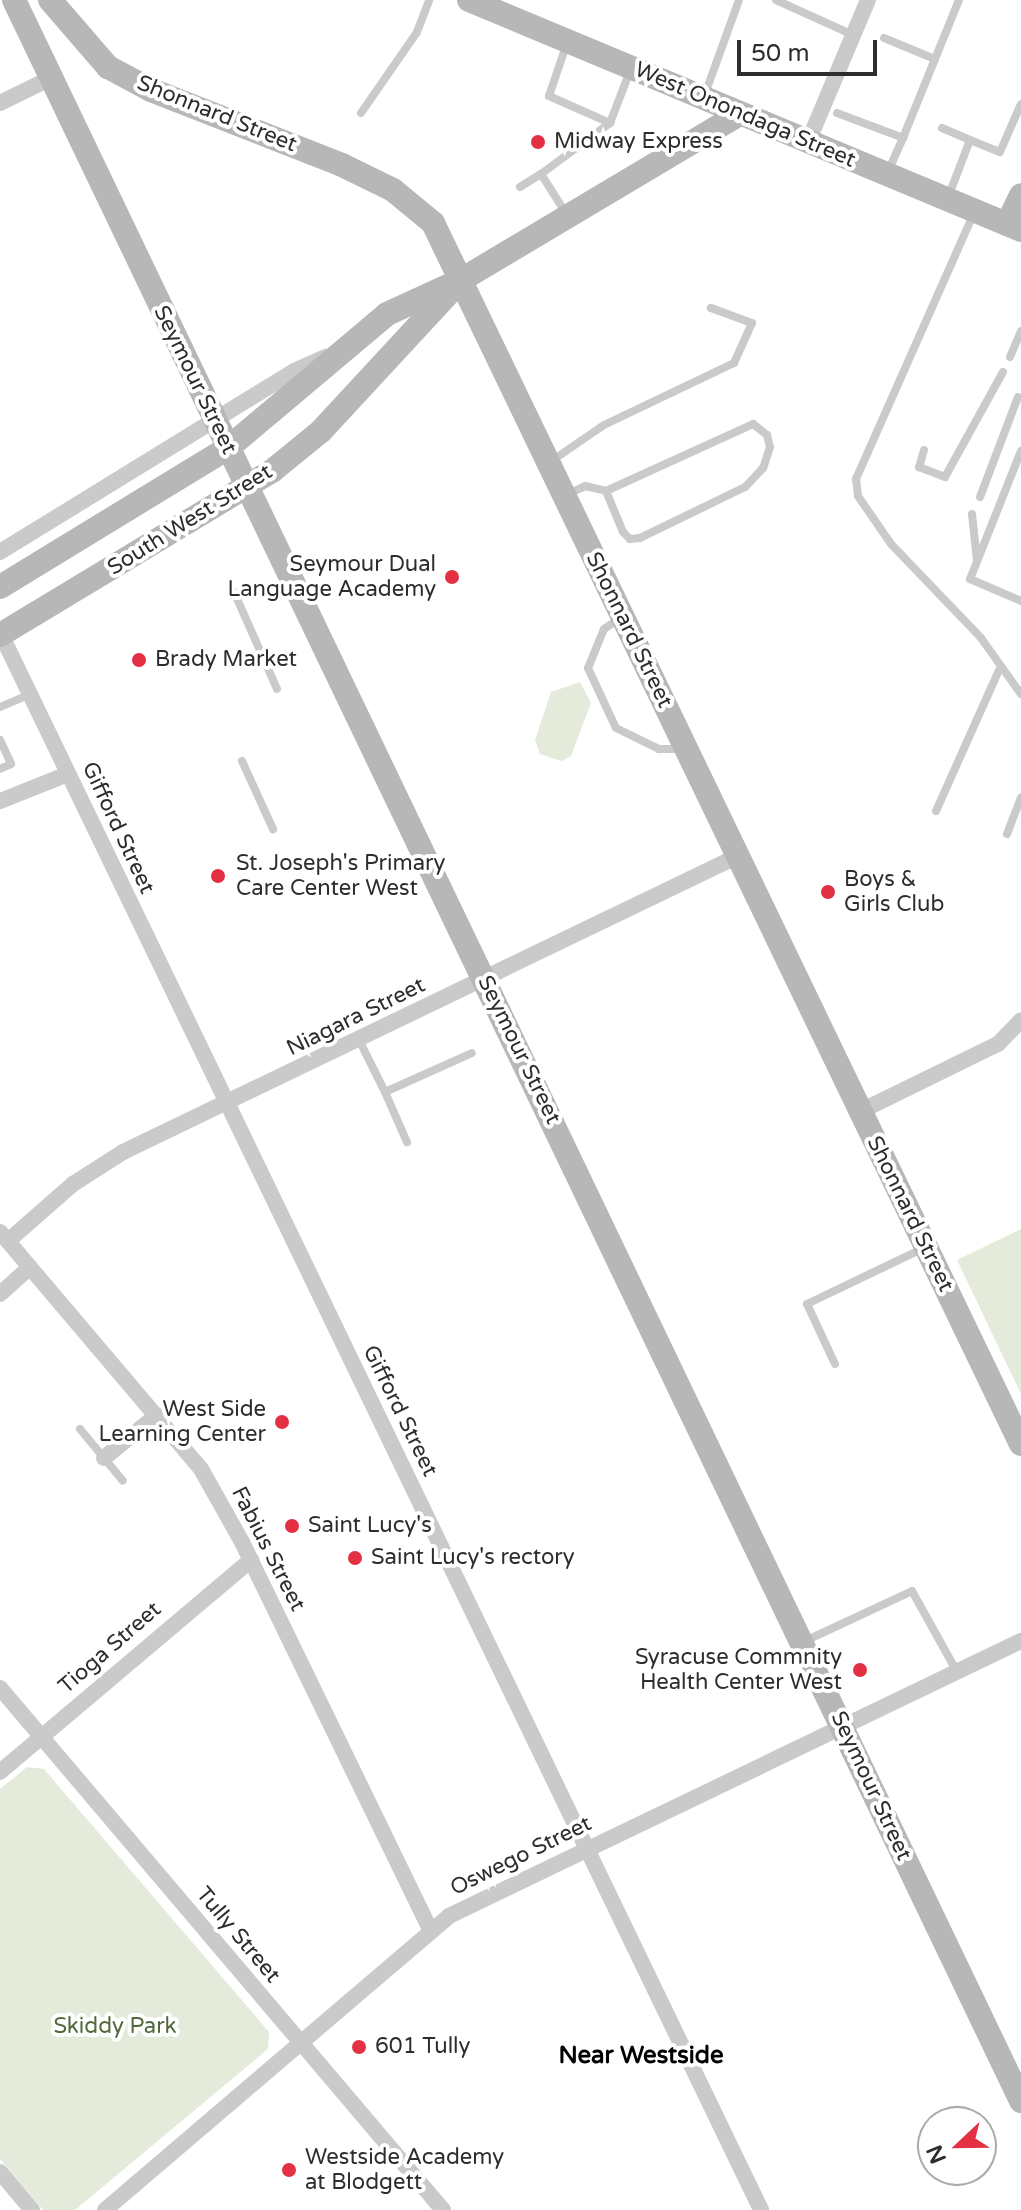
<!DOCTYPE html>
<style>
body{margin:0}
#map{position:relative;width:1021px;height:2210px;overflow:hidden;background:#fff;font-family:"Varela Round",sans-serif}
div>[style]{position:absolute}
.green>*{inset:0;background:#e4ebdb}
.lane>*{height:8px;margin:-4px;padding:0 4px;transform-origin:4px;border-radius:4px;background:#cacaca}
.street>*{height:16px;margin:-8px;padding:0 8px;transform-origin:8px;border-radius:8px;background:#cacaca}
.secondary>*{height:24px;margin:-12px;padding:0 12px;transform-origin:12px;border-radius:12px;background:#b7b7b7}
.dots>*{width:22px;height:22px;translate:-50% -50%;box-sizing:border-box;border:4px solid #fff;border-radius:50%}
span{translate:-50% -50%;white-space:nowrap;text-align:center;line-height:1.15;-webkit-text-stroke:8px #fff;paint-order:stroke}
.street-label{font-size:22px;color:#2d2d2d}
.poi-label{font-size:22px;color:#2d2d2d}
.left{translate:0 -50%;text-align:left}
.right{translate:-100% -50%;text-align:right}
.park-label{font-size:22px;color:#51683b}
.neighbourhood-label{font-size:24px;color:#000;font-weight:700}
.north{position:absolute;left:917px;top:2106px;width:80px;height:80px;box-sizing:border-box;background:#fff;border:2px solid #ababab;border-radius:50%;rotate:248deg;font-size:22px;font-weight:700;line-height:32px;text-align:center;color:#2d2d2d}
.north::after{content:'';display:block;margin:auto;width:28px;height:36px;background:#e33042;clip-path:polygon(50% 0,100% 100%,50% 72%,0 100%)}
.scale{position:absolute;left:737px;top:40px;width:140px;height:36px;box-sizing:border-box;border:4px solid #2d2d2d;border-top:0;padding-left:10px;font-size:24px;line-height:28px;white-space:nowrap;color:#2d2d2d;-webkit-text-stroke:6px #fff;paint-order:stroke}
</style>
<div id="map">
<div class="green">
<i style="clip-path:polygon(580px 682px,591px 703px,571px 756px,561px 761px,540px 754px,535px 740px,551px 692px)"></i>
<i style="clip-path:polygon(1021px 1229px,1021px 1394px,957px 1260px)"></i>
<i style="clip-path:polygon(27px 1767px,44px 1769px,269px 2032px,268px 2049px,75px 2210px,43px 2210px,0 2159px,0 1789px)"></i>
</div>
<div class="lane">
<i style="left:776px;top:0;width:85px;rotate:24.4deg"></i>
<i style="left:884px;top:38px;width:55px;rotate:22.4deg"></i>
<i style="left:935px;top:59px;width:85px;rotate:112.1deg"></i>
<i style="left:567px;top:43px;width:56px;rotate:108.8deg"></i>
<i style="left:549px;top:96px;width:67px;rotate:23.9deg"></i>
<i style="left:610px;top:123px;width:86px;rotate:143.5deg"></i>
<i style="left:541px;top:174px;width:49px;rotate:57.6deg"></i>
<i style="left:935px;top:59px;width:64px;rotate:-67.9deg"></i>
<i style="left:705px;top:94px;width:100px;rotate:-70.1deg"></i>
<i style="left:361px;top:113px;width:98px;rotate:-55.3deg"></i>
<i style="left:417px;top:32px;width:34px;rotate:-69deg"></i>
<i style="left:837px;top:113px;width:71px;rotate:20.7deg"></i>
<i style="left:903px;top:138px;width:35px;rotate:114deg"></i>
<i style="left:610px;top:123px;width:56px;rotate:-69deg"></i>
<i style="left:942px;top:128px;width:30px;rotate:23deg"></i>
<i style="left:520px;top:187px;width:25px;rotate:-32deg"></i>
<i style="left:949px;top:195px;width:59px;rotate:-69.1deg"></i>
<i style="left:970px;top:140px;width:32px;rotate:22deg"></i>
<i style="left:1000px;top:152px;width:52px;rotate:-66.4deg"></i>
<i style="left:973px;top:215px;width:289px;rotate:113.9deg"></i>
<i style="left:856px;top:479px;width:17px;rotate:83deg"></i>
<i style="left:858px;top:496px;width:58px;rotate:55.5deg"></i>
<i style="left:891px;top:544px;width:130px;rotate:46.2deg"></i>
<i style="left:981px;top:638px;width:69px;rotate:54.5deg"></i>
<i style="left:1010px;top:357px;width:28px;rotate:-67deg"></i>
<i style="left:924px;top:450px;width:18px;rotate:106deg"></i>
<i style="left:919px;top:467px;width:28px;rotate:21deg"></i>
<i style="left:945px;top:477px;width:120px;rotate:-61.1deg"></i>
<i style="left:1021px;top:451px;width:138px;rotate:111.7deg"></i>
<i style="left:970px;top:579px;width:56px;rotate:23.3deg"></i>
<i style="left:550px;top:462px;width:65px;rotate:-34.4deg"></i>
<i style="left:604px;top:425px;width:144px;rotate:-25.5deg"></i>
<i style="left:734px;top:363px;width:44px;rotate:-65.8deg"></i>
<i style="left:752px;top:323px;width:44px;rotate:-159.9deg"></i>
<i style="left:566px;top:495px;width:21px;rotate:-25deg"></i>
<i style="left:585px;top:486px;width:22px;rotate:13deg"></i>
<i style="left:606px;top:491px;width:162px;rotate:-24.5deg"></i>
<i style="left:753px;top:424px;width:18px;rotate:38deg"></i>
<i style="left:767px;top:435px;width:12px;rotate:76deg"></i>
<i style="left:770px;top:447px;width:22px;rotate:108deg"></i>
<i style="left:763px;top:468px;width:26px;rotate:133deg"></i>
<i style="left:745px;top:487px;width:117px;rotate:154.1deg"></i>
<i style="left:640px;top:538px;width:10px;rotate:174deg"></i>
<i style="left:630px;top:539px;width:10px;rotate:-135deg"></i>
<i style="left:623px;top:532px;width:44px;rotate:-112.5deg"></i>
<i style="left:980px;top:497px;width:107px;rotate:-69.2deg"></i>
<i style="left:972px;top:514px;width:47px;rotate:83.9deg"></i>
<i style="left:234px;top:592px;width:106px;rotate:66.1deg"></i>
<i style="left:620px;top:618px;width:19px;rotate:145deg"></i>
<i style="left:604px;top:629px;width:42px;rotate:112.3deg"></i>
<i style="left:588px;top:668px;width:66px;rotate:65deg"></i>
<i style="left:616px;top:728px;width:48px;rotate:26deg"></i>
<i style="left:659px;top:749px;width:23px"></i>
<i style="left:0;top:707px;width:33px;rotate:-23deg"></i>
<i style="left:0;top:740px;width:26px;rotate:65deg"></i>
<i style="left:11px;top:764px;width:12px;rotate:156deg"></i>
<i style="left:242px;top:761px;width:75px;rotate:65.5deg"></i>
<i style="left:936px;top:811px;width:154px;rotate:-65.9deg"></i>
<i style="left:1007px;top:834px;width:39px;rotate:-69deg"></i>
<i style="left:359px;top:1040px;width:58px;rotate:63.4deg"></i>
<i style="left:385px;top:1092px;width:95px;rotate:-24.1deg"></i>
<i style="left:385px;top:1092px;width:55px;rotate:66.3deg"></i>
<i style="left:835px;top:1364px;width:66px;rotate:-115deg"></i>
<i style="left:807px;top:1304px;width:127px;rotate:-25.6deg"></i>
<i style="left:80px;top:1429px;width:67px;rotate:50.4deg"></i>
<i style="left:805px;top:1641px;width:118px;rotate:-25deg"></i>
<i style="left:912px;top:1591px;width:93px;rotate:60.9deg"></i>
</div>
<div class="street">
<i style="left:0;top:103px;width:55px;rotate:-26.1deg"></i>
<i style="left:808px;top:142px;width:154px;rotate:-67.1deg"></i>
<i style="left:0;top:552px;width:345px;rotate:-31.6deg"></i>
<i style="left:294px;top:371px;width:35px;rotate:-24deg"></i>
<i style="left:0;top:632px;width:1752px;rotate:64.25deg"></i>
<i style="left:0;top:801px;width:73px;rotate:-21.7deg"></i>
<i style="left:861px;top:1111px;width:153px;rotate:-26.1deg"></i>
<i style="left:998px;top:1044px;width:33px;rotate:-46deg"></i>
<i style="left:0;top:1232px;width:311px;rotate:49.7deg"></i>
<i style="left:201px;top:1469px;width:84px;rotate:60.7deg"></i>
<i style="left:242px;top:1542px;width:431px;rotate:64.1deg"></i>
<i style="left:8px;top:1241px;width:86px;rotate:-41.2deg"></i>
<i style="left:73px;top:1184px;width:59px;rotate:-32.6deg"></i>
<i style="left:123px;top:1152px;width:683px;rotate:-25.7deg"></i>
<i style="left:0;top:1294px;width:40px;rotate:-42deg"></i>
<i style="left:104px;top:1458px;width:68px;rotate:-39.1deg"></i>
<i style="left:0;top:1688px;width:685px;rotate:49.68deg"></i>
<i style="left:0;top:1772px;width:329px;rotate:-40.2deg"></i>
<i style="left:0;top:2172px;width:50px;rotate:49.9deg"></i>
<i style="left:105px;top:2210px;width:453px;rotate:-40.5deg"></i>
<i style="left:449px;top:1916px;width:635px;rotate:-25.68deg"></i>
</div>
<div class="secondary">
<i style="left:14px;top:0;width:2330px;rotate:64.39deg"></i>
<i style="left:50px;top:0;width:89px;rotate:49.1deg"></i>
<i style="left:108px;top:67px;width:49px;rotate:28.1deg"></i>
<i style="left:151px;top:90px;width:205px;rotate:21.4deg"></i>
<i style="left:342px;top:165px;width:57px;rotate:26.1deg"></i>
<i style="left:393px;top:190px;width:52px;rotate:39.5deg"></i>
<i style="left:433px;top:223px;width:1355px;rotate:64.29deg"></i>
<i style="left:469px;top:0;width:598px;rotate:22.62deg"></i>
<i style="left:1007px;top:224px;width:32px;rotate:-64deg"></i>
<i style="left:0;top:587px;width:267px;rotate:-31.4deg"></i>
<i style="left:228px;top:448px;width:208px;rotate:-40.1deg"></i>
<i style="left:387px;top:314px;width:81px;rotate:-24.7deg"></i>
<i style="left:461px;top:280px;width:324px;rotate:-30.8deg"></i>
<i style="left:0;top:635px;width:318px;rotate:-31.1deg"></i>
<i style="left:272px;top:471px;width:63px;rotate:-39.2deg"></i>
<i style="left:321px;top:431px;width:200px;rotate:-47.2deg"></i>
</div>
<div class="dots">
<i style="left:538px;top:142px;background:#e33042"></i>
<i style="left:452px;top:577px;background:#e33042"></i>
<i style="left:139px;top:660px;background:#e33042"></i>
<i style="left:218px;top:876px;background:#e33042"></i>
<i style="left:828px;top:892px;background:#e33042"></i>
<i style="left:282px;top:1422px;background:#e33042"></i>
<i style="left:292px;top:1526px;background:#e33042"></i>
<i style="left:355px;top:1558px;background:#e33042"></i>
<i style="left:860px;top:1670px;background:#e33042"></i>
<i style="left:359px;top:2047px;background:#e33042"></i>
<i style="left:289px;top:2170px;background:#e33042"></i>
</div>
<div class="street-label">
<span style="left:217px;top:114px;rotate:22deg">Shonnard Street</span>
<span style="left:745px;top:115px;rotate:23deg">West Onondaga Street</span>
<span style="left:195px;top:380px;rotate:64deg">Seymour Street</span>
<span style="left:190px;top:520px;rotate:-32deg">South West Street</span>
<span style="left:629px;top:630px;rotate:64deg">Shonnard Street</span>
<span style="left:118px;top:828px;rotate:65deg">Gifford Street</span>
<span style="left:356px;top:1017px;rotate:-26deg">Niagara Street</span>
<span style="left:519px;top:1050px;rotate:64deg">Seymour Street</span>
<span style="left:910px;top:1214px;rotate:64deg">Shonnard Street</span>
<span style="left:400px;top:1411px;rotate:64deg">Gifford Street</span>
<span style="left:268px;top:1549px;rotate:63deg">Fabius Street</span>
<span style="left:110px;top:1648px;rotate:-41deg">Tioga Street</span>
<span style="left:871px;top:1786px;rotate:65deg">Seymour Street</span>
<span style="left:521px;top:1856px;rotate:-26deg">Oswego Street</span>
<span style="left:238px;top:1935px;rotate:50deg">Tully Street</span>
</div>
<div class="poi-label">
<span class="left" style="left:554px;top:142px">Midway Express</span>
<span class="right" style="left:436px;top:577px">Seymour Dual<br>Language Academy</span>
<span class="left" style="left:155px;top:660px">Brady Market</span>
<span class="left" style="left:236px;top:876px">St. Joseph's Primary<br>Care Center West</span>
<span class="left" style="left:844px;top:892px">Boys &amp;<br>Girls Club</span>
<span class="right" style="left:266px;top:1422px">West Side<br>Learning Center</span>
<span class="left" style="left:308px;top:1526px">Saint Lucy's</span>
<span class="left" style="left:371px;top:1558px">Saint Lucy's rectory</span>
<span class="right" style="left:842px;top:1670px">Syracuse Commnity<br>Health Center West</span>
<span class="left" style="left:375px;top:2047px">601 Tully</span>
<span class="left" style="left:305px;top:2170px">Westside Academy<br>at Blodgett</span>
</div>
<div class="park-label">
<span style="left:115px;top:2027px">Skiddy Park</span>
</div>
<div class="neighbourhood-label">
<span style="left:641px;top:2056px">Near Westside</span>
</div>
<div class="north">N</div>
<div class="scale">50 m</div>
</div>
